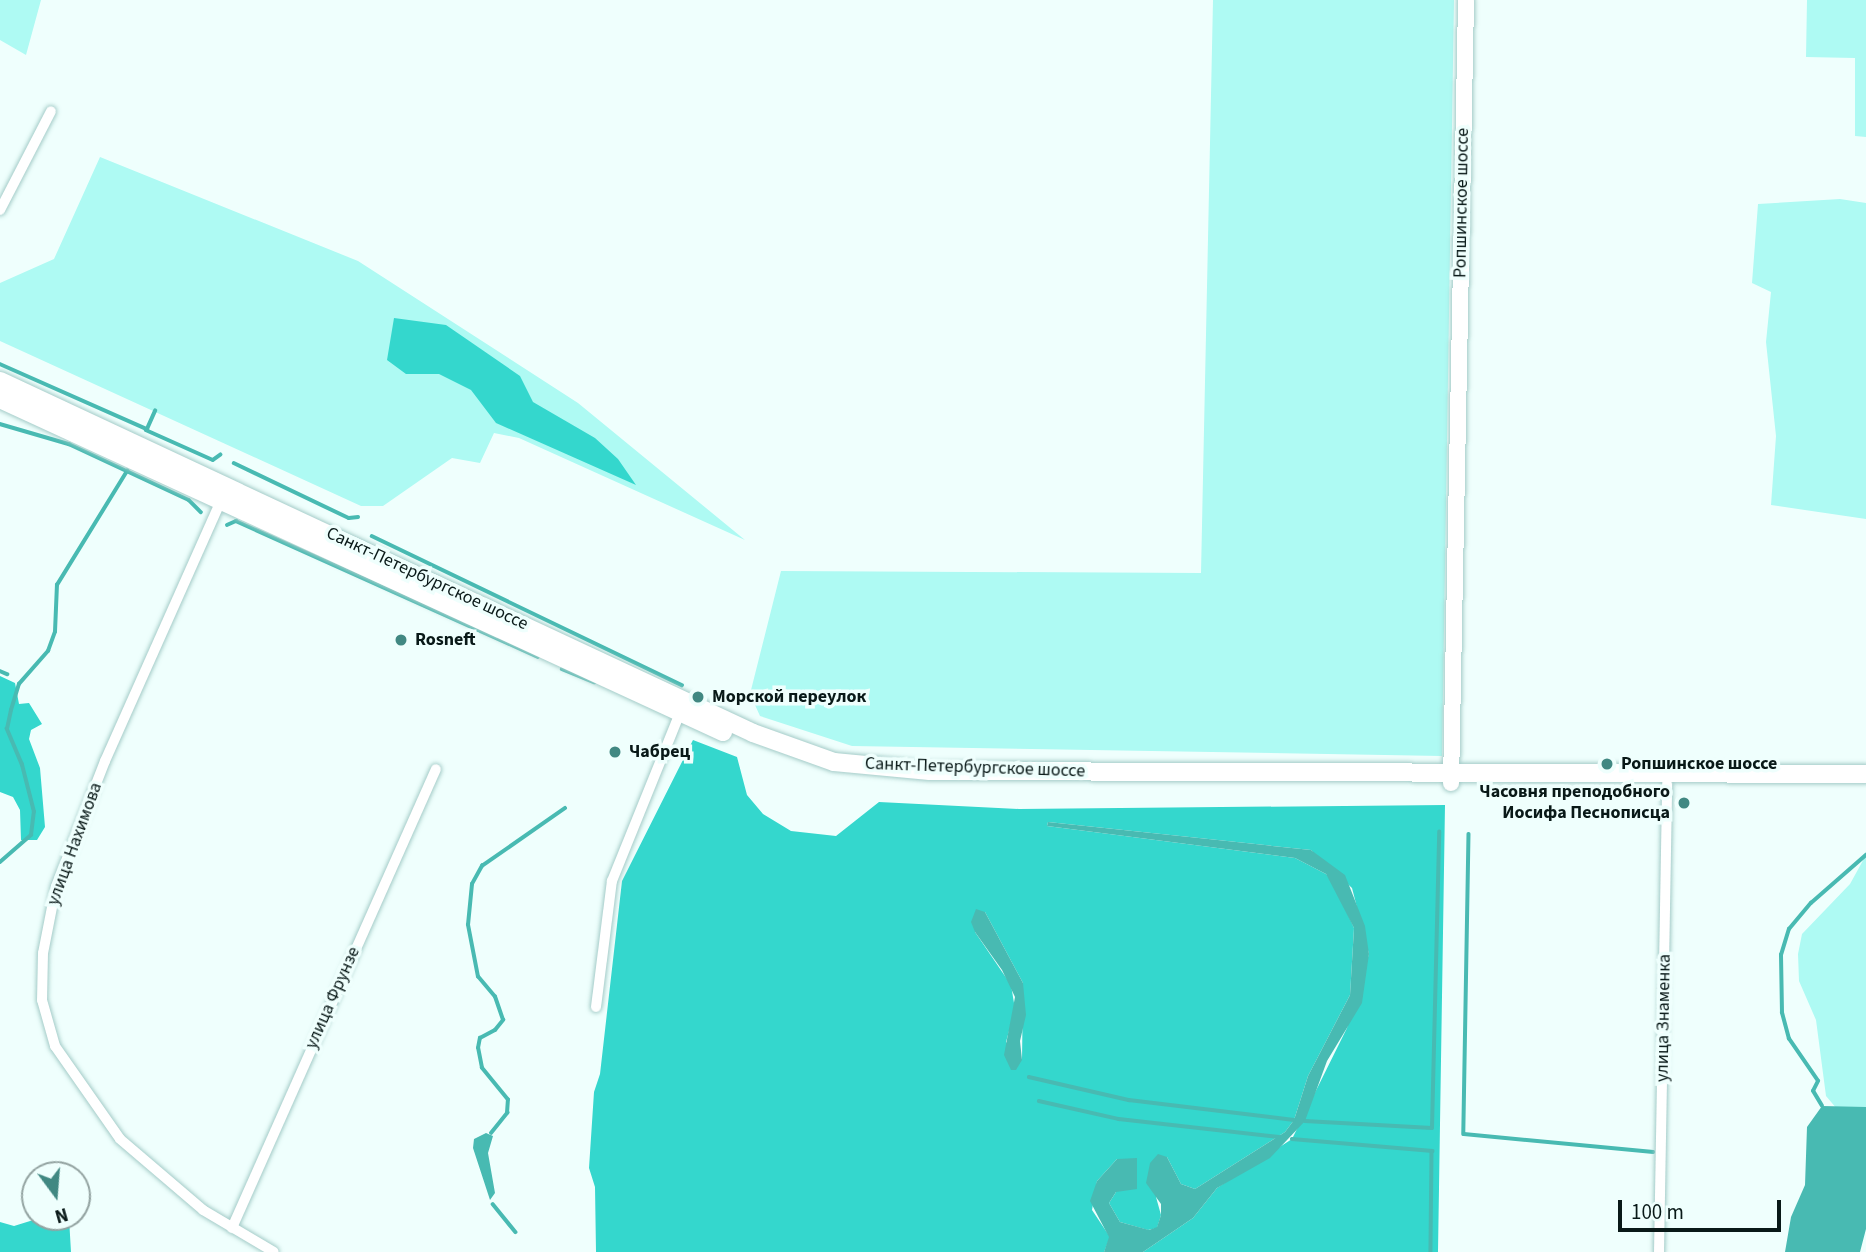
<!DOCTYPE html>
<meta charset="utf-8">
<style>
body{margin:0}
#map{position:relative;width:1866px;height:1252px;overflow:hidden;background:#effffd;font-family:"Source Sans 3",sans-serif}
div>[style]{position:absolute}
.green>*{inset:0;background:#aefaf3}
.forest>*{inset:0;background:#34d7cd}
.water>*{inset:0;background:#48bab2}
.stream>*{height:3.5px;margin:-1.75px;padding:0 1.75px;transform-origin:1.75px;border-radius:1.75px;background:#48bab2}
.roads{filter:drop-shadow(0 0 2px #a4ccc8) drop-shadow(0 0 2px #a4ccc8)}
.street>*{height:10px;margin:-5px;padding:0 5px;transform-origin:5px;border-radius:5px;background:#fff}
.secondary>*{height:16px;margin:-8px;padding:0 8px;transform-origin:8px;border-radius:8px;background:#fff}
.primary>*{height:18px;margin:-9px;padding:0 9px;transform-origin:9px;border-radius:9px;background:#fff}
.dots>*{width:19px;height:19px;translate:-50% -50%;box-sizing:border-box;border:4px solid #effffd;border-radius:50%}
span{translate:-50% -50%;white-space:nowrap;text-align:center;line-height:1.15;-webkit-text-stroke:7px #effffd;paint-order:stroke}
.street-label{font-size:18px;color:#091918}
.poi-label{font-size:18px;color:#091918;font-weight:700}
.left{translate:0 -50%;text-align:left}
.right{translate:-100% -50%;text-align:right}
.north{position:absolute;left:21px;top:1161px;width:70px;height:70px;box-sizing:border-box;background:#effffd;border:2px solid #93a3a1;border-radius:50%;rotate:164deg;font-size:19px;font-weight:700;line-height:28px;text-align:center;color:#091918}
.north::after{content:'';display:block;margin:auto;width:24px;height:32px;background:#418882;clip-path:polygon(50% 0,100% 100%,50% 72%,0 100%)}
.scale{position:absolute;left:1618px;top:1200px;width:163px;height:32px;box-sizing:border-box;border:4px solid #091918;border-top:0;padding-left:9px;font-size:21px;line-height:24px;white-space:nowrap;color:#091918;-webkit-text-stroke:5px #effffd;paint-order:stroke}
</style>
<div id="map">
<div class="green">
<i style="clip-path:polygon(0 0,41px 0,26px 55px,0 40px)"></i>
<i style="clip-path:polygon(1213px 0,1454px 0,1442px 756px,852px 746px,760px 716px,750px 694px,781px 571px,1201px 573px)"></i>
<i style="clip-path:polygon(1807px 0,1866px 0,1866px 137px,1855px 136px,1855px 58px,1806px 57px)"></i>
<i style="clip-path:polygon(100px 157px,358px 261px,578px 403px,745px 540px,519px 438px,494px 433px,480px 463px,452px 458px,383px 506px,361px 506px,0 341px,0 283px,54px 259px)"></i>
<i style="clip-path:polygon(1840px 199px,1866px 203px,1866px 519px,1771px 505px,1776px 436px,1766px 342px,1771px 292px,1752px 283px,1758px 204px)"></i>
<i style="clip-path:polygon(1866px 855px,1866px 1107px,1837px 1109px,1826px 1096px,1816px 1020px,1799px 981px,1798px 954px,1802px 934px,1850px 884px)"></i>
</div>
<div class="forest">
<i style="clip-path:polygon(394px 318px,446px 325px,520px 376px,533px 402px,595px 438px,618px 459px,636px 485px,496px 423px,471px 390px,439px 374px,406px 374px,387px 360px)"></i>
<i style="clip-path:polygon(0 676px,15px 683px,19px 704px,29px 703px,42px 724px,31px 730px,29px 739px,40px 768px,45px 827px,37px 840px,21px 840px,20px 810px,13px 797px,0 792px)"></i>
<i style="clip-path:polygon(evenodd,693px 740px,737px 757px,747px 795px,763px 814px,791px 831px,836px 836px,879px 802px,1019px 809px,1445px 805px,1438px 1252px,1143px 1252px,1193px 1218px,1217px 1188px,1292px 1139px,1347px 1028px,1369px 954px,1352px 888px,1311px 850px,1048px 822px,1047px 826px,1295px 858px,1326px 874px,1334px 884px,1354px 928px,1350px 995px,1308px 1076px,1294px 1120px,1285px 1132px,1195px 1189px,1181px 1184px,1167px 1157px,1156px 1197px,1161px 1215px,1157px 1228px,1148px 1230px,1120px 1222px,1109px 1203px,1116px 1192px,1117px 1159px,1097px 1181px,1092px 1210px,1110px 1237px,1104px 1252px,596px 1252px,595px 1187px,589px 1168px,594px 1092px,600px 1074px,622px 881px,693px 740px,985px 912px,1023px 983px,1022px 1060px,1006px 1042px,1015px 1009px,1011px 985px,975px 932px,985px 912px)"></i>
<i style="clip-path:polygon(43px 1217px,69px 1218px,71px 1252px,0 1252px,0 1222px,14px 1226px)"></i>
</div>
<div class="water">
<i style="clip-path:polygon(1048px 822px,1311px 850px,1345px 875px,1365px 926px,1369px 954px,1362px 1003px,1327px 1061px,1305px 1121px,1270px 1158px,1217px 1188px,1193px 1218px,1143px 1252px,1104px 1252px,1109px 1237px,1090px 1201px,1097px 1181px,1117px 1159px,1137px 1158px,1137px 1189px,1116px 1192px,1109px 1203px,1120px 1222px,1149px 1230px,1157px 1227px,1161px 1215px,1161px 1204px,1146px 1183px,1150px 1163px,1158px 1154px,1167px 1157px,1181px 1184px,1195px 1189px,1285px 1132px,1294px 1120px,1308px 1076px,1350px 995px,1354px 928px,1326px 874px,1295px 858px,1047px 826px)"></i>
<i style="clip-path:polygon(976px 909px,985px 912px,1023px 983px,1026px 1015px,1020px 1041px,1022px 1060px,1016px 1070px,1011px 1070px,1004px 1055px,1015px 997px,1002px 970px,975px 932px,971px 922px)"></i>
<i style="clip-path:polygon(1822px 1106px,1866px 1107px,1866px 1229px,1860px 1252px,1785px 1252px,1791px 1217px,1805px 1185px,1807px 1127px)"></i>
<i style="clip-path:polygon(486px 1133px,493px 1136px,488px 1153px,495px 1193px,490px 1200px,473px 1148px,474px 1139px)"></i>
</div>
<div class="stream">
<i style="left:0;top:364px;width:161px;rotate:23.9deg"></i>
<i style="left:147px;top:429px;width:20px;rotate:-66deg"></i>
<i style="left:0;top:424px;width:72px;rotate:16.2deg"></i>
<i style="left:69px;top:444px;width:132px;rotate:25deg"></i>
<i style="left:189px;top:500px;width:17px;rotate:45deg"></i>
<i style="left:146px;top:430px;width:73px;rotate:24.1deg"></i>
<i style="left:213px;top:460px;width:9px;rotate:-36deg"></i>
<i style="left:234px;top:463px;width:127px;rotate:25.6deg"></i>
<i style="left:349px;top:518px;width:9px;rotate:-6deg"></i>
<i style="left:227px;top:525px;width:10px;rotate:-24deg"></i>
<i style="left:236px;top:521px;width:331px;rotate:24.2deg"></i>
<i style="left:372px;top:536px;width:344px;rotate:25.7deg"></i>
<i style="left:562px;top:669px;width:35px;rotate:22deg"></i>
<i style="left:0;top:671px;width:8px;rotate:23deg"></i>
<i style="left:1469px;top:834px;width:300px;rotate:91deg"></i>
<i style="left:1464px;top:1134px;width:190px;rotate:5.4deg"></i>
<i style="left:0;top:862px;width:41px;rotate:-41.1deg"></i>
<i style="left:31px;top:835px;width:23px;rotate:-83deg"></i>
<i style="left:34px;top:812px;width:49px;rotate:-104.3deg"></i>
<i style="left:22px;top:765px;width:39px;rotate:-113deg"></i>
<i style="left:7px;top:729px;width:19px;rotate:-78deg"></i>
<i style="left:11px;top:710px;width:27px;rotate:-73deg"></i>
<i style="left:19px;top:684px;width:44px;rotate:-48.7deg"></i>
<i style="left:48px;top:651px;width:20px;rotate:-70deg"></i>
<i style="left:55px;top:632px;width:47px;rotate:-87.6deg"></i>
<i style="left:57px;top:585px;width:134px;rotate:-58.4deg"></i>
<i style="left:1029px;top:1077px;width:103px;rotate:13deg"></i>
<i style="left:1129px;top:1100px;width:166px;rotate:6.9deg"></i>
<i style="left:1039px;top:1101px;width:82px;rotate:12.7deg"></i>
<i style="left:1119px;top:1119px;width:161px;rotate:6.4deg"></i>
<i style="left:1822px;top:1106px;width:17px;rotate:-121deg"></i>
<i style="left:1813px;top:1091px;width:11px;rotate:-63deg"></i>
<i style="left:1818px;top:1081px;width:51px;rotate:-124.6deg"></i>
<i style="left:1789px;top:1039px;width:27px;rotate:-105deg"></i>
<i style="left:1782px;top:1013px;width:58px;rotate:-91deg"></i>
<i style="left:1781px;top:955px;width:27px;rotate:-73deg"></i>
<i style="left:1789px;top:929px;width:34px;rotate:-50deg"></i>
<i style="left:1811px;top:903px;width:73px;rotate:-41.1deg"></i>
<i style="left:1305px;top:1121px;width:127px;rotate:3.2deg"></i>
<i style="left:1432px;top:1128px;width:296px;rotate:-88.6deg"></i>
<i style="left:491px;top:1133px;width:26px;rotate:-51deg"></i>
<i style="left:507px;top:1113px;width:13px;rotate:-86deg"></i>
<i style="left:508px;top:1100px;width:41px;rotate:-129.1deg"></i>
<i style="left:482px;top:1068px;width:20px;rotate:-101deg"></i>
<i style="left:478px;top:1048px;width:10px;rotate:-79deg"></i>
<i style="left:480px;top:1038px;width:17px;rotate:-28deg"></i>
<i style="left:495px;top:1030px;width:13px;rotate:-51deg"></i>
<i style="left:503px;top:1020px;width:24px;rotate:-109deg"></i>
<i style="left:495px;top:997px;width:26px;rotate:-130deg"></i>
<i style="left:478px;top:977px;width:53px;rotate:-100.9deg"></i>
<i style="left:468px;top:925px;width:41px;rotate:-84.4deg"></i>
<i style="left:472px;top:884px;width:21px;rotate:-61deg"></i>
<i style="left:482px;top:866px;width:101px;rotate:-34.9deg"></i>
<i style="left:1292px;top:1139px;width:141px;rotate:4.9deg"></i>
<i style="left:1432px;top:1151px;width:101px;rotate:90.6deg"></i>
<i style="left:493px;top:1204px;width:36px;rotate:51deg"></i>
</div>
<div class="roads">
<div class="street">
<i style="left:0;top:210px;width:111px;rotate:-62.7deg"></i>
<i style="left:223px;top:496px;width:290px;rotate:114deg"></i>
<i style="left:105px;top:761px;width:135px;rotate:111.3deg"></i>
<i style="left:56px;top:887px;width:67px;rotate:101.1deg"></i>
<i style="left:43px;top:953px;width:47px;rotate:91.2deg"></i>
<i style="left:42px;top:1000px;width:48px;rotate:74.2deg"></i>
<i style="left:55px;top:1046px;width:113px;rotate:55deg"></i>
<i style="left:120px;top:1139px;width:109px;rotate:40.5deg"></i>
<i style="left:203px;top:1210px;width:82px;rotate:30.6deg"></i>
<i style="left:596px;top:1007px;width:127px;rotate:-82.8deg"></i>
<i style="left:612px;top:881px;width:181px;rotate:-68deg"></i>
<i style="left:232px;top:1228px;width:502px;rotate:-66.04deg"></i>
<i style="left:1659px;top:1252px;width:468px;rotate:-89deg"></i>
</div>
<div class="secondary">
<i style="left:1451px;top:783px;width:783px;rotate:-88.9deg"></i>
</div>
<div class="primary">
<i style="left:0;top:381px;width:831px;rotate:25.05deg"></i>
<i style="left:753px;top:733px;width:86px;rotate:19.7deg"></i>
<i style="left:834px;top:762px;width:96px;rotate:5.4deg"></i>
<i style="left:930px;top:771px;width:936px;rotate:0.18deg"></i>
<i style="left:0;top:399px;width:796px;rotate:24.73deg"></i>
</div>
</div>
<div class="dots">
<i style="left:401px;top:640px;background:#418882"></i>
<i style="left:698px;top:697px;background:#418882"></i>
<i style="left:615px;top:752px;background:#418882"></i>
<i style="left:1607px;top:764px;background:#418882"></i>
<i style="left:1684px;top:803px;background:#418882"></i>
</div>
<div class="street-label">
<span style="left:1462px;top:203px;rotate:-89deg">Ропшинское шоссе</span>
<span style="left:427px;top:579px;rotate:25deg">Санкт-Петербургское шоссе</span>
<span style="left:975px;top:768px;rotate:2deg">Санкт-Петербургское шоссе</span>
<span style="left:75px;top:844px;rotate:-70deg">улица Нахимова</span>
<span style="left:333px;top:998px;rotate:-66deg">улица Фрунзе</span>
<span style="left:1664px;top:1018px;rotate:-89deg">улица Знаменка</span>
</div>
<div class="poi-label">
<span class="left" style="left:415px;top:640px">Rosneft</span>
<span class="left" style="left:712px;top:697px">Морской переулок</span>
<span class="left" style="left:629px;top:752px">Чабрец</span>
<span class="left" style="left:1621px;top:764px">Ропшинское шоссе</span>
<span class="right" style="left:1670px;top:803px">Часовня преподобного<br>Иосифа Песнописца</span>
</div>
<div class="north">N</div>
<div class="scale">100 m</div>
</div>
